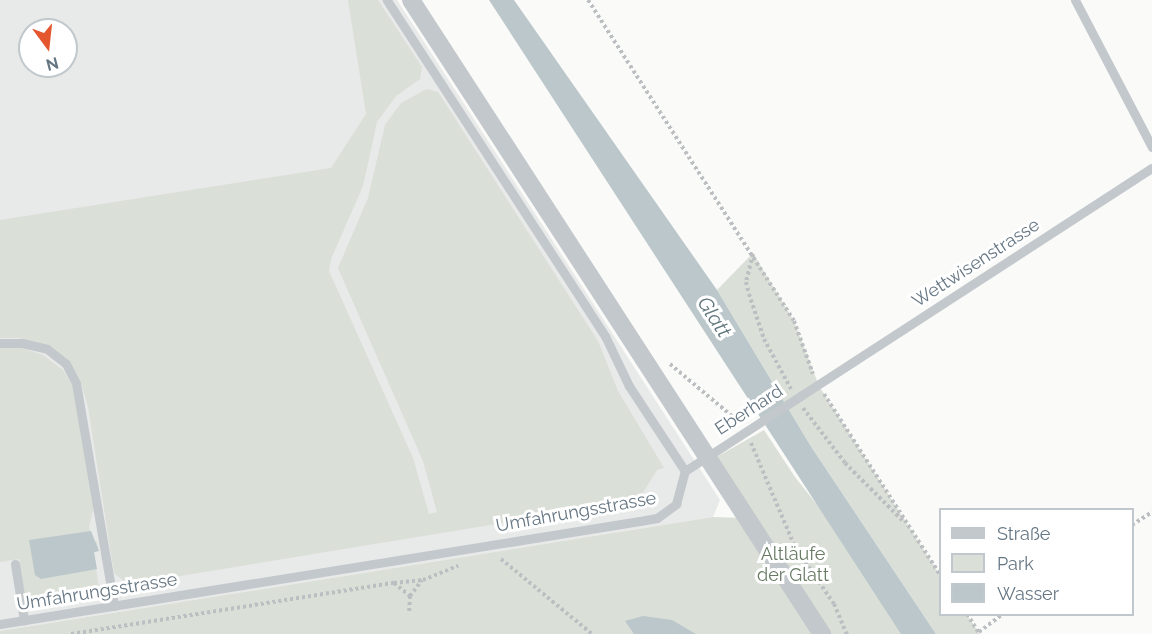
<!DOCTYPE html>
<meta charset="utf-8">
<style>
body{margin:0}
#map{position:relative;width:1152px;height:634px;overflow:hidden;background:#fafaf8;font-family:Raleway,sans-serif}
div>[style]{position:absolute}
.built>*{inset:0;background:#e8e9e9}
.green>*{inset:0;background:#dadfd7}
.water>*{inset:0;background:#bbc7cb}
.path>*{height:4px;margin-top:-2px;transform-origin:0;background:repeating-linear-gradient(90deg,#bbbfc2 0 3px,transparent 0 6px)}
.lane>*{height:9px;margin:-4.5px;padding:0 4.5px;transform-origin:4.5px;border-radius:4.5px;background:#c3c8cc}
.street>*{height:18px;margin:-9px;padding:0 9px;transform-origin:9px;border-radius:9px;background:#c3c8cc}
.lane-bridge>*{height:9px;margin:-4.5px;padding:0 4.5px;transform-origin:4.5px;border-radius:4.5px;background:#c3c8cc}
span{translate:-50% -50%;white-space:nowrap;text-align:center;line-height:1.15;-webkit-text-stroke:6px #fff;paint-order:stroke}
.street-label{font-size:18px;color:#657683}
.park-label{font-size:18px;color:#687a64}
.water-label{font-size:20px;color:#60757c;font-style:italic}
.legend{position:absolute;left:939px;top:508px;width:195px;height:108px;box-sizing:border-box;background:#fff;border:2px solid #c1c8cd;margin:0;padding:8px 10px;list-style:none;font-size:18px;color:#657683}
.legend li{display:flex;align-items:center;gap:12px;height:30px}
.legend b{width:30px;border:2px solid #c1c8cd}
.north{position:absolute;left:18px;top:18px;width:60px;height:60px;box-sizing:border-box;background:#fff;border:2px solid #c1c8cd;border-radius:50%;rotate:165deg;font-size:16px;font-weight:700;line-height:24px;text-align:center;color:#657683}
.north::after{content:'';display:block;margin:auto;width:21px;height:27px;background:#e4572e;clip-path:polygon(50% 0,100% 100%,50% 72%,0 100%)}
</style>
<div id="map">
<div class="built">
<i style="clip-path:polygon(evenodd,0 0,397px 0,720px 500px,713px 517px,0 631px,0 0,30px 30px,66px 30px,66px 66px,30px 66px,30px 30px)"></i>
</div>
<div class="green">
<i style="clip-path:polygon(348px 0,378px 0,422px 67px,420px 79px,396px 96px,377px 122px,363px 186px,331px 259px,329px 271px,413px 458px,429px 514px,437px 512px,423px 461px,338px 268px,368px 198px,385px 125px,401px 103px,427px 89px,438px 92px,598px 341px,618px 391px,664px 468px,657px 470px,641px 496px,623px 503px,138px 583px,125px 582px,114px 573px,88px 407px,80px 379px,71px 366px,46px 346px,19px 338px,0 338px,0 220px,331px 168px,366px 114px)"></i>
<i style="clip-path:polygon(753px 253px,794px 321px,819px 386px,940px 575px,940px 614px,967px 615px,980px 634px,936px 634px,810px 445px,717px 290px)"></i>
<i style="clip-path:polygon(0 347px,19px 347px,43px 355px,63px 370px,73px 386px,94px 506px,89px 527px,93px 541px,97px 541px,99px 551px,94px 552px,99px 590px,25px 602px,19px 559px,0 562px)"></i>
<i style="clip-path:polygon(764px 430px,795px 477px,920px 634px,0 634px,0 631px,713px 517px,742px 518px,713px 459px)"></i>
</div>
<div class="water">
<i style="clip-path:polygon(489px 0,514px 0,717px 290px,810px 445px,936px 634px,901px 634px)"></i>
<i style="clip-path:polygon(91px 531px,99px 551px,94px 552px,97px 569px,41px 579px,35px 575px,29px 540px)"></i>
<i style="clip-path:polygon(643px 616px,672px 620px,696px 634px,634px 634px,625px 621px)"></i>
</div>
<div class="path">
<i style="left:588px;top:0;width:381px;rotate:57.3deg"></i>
<i style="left:794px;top:321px;width:56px;rotate:70.3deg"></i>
<i style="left:753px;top:254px;width:29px;rotate:104deg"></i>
<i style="left:746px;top:282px;width:12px;rotate:76deg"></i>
<i style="left:749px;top:294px;width:47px;rotate:71.6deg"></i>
<i style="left:764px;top:339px;width:57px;rotate:61.6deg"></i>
<i style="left:670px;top:364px;width:89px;rotate:40deg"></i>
<i style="left:824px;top:394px;width:215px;rotate:57.3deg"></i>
<i style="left:803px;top:408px;width:69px;rotate:52.6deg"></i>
<i style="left:845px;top:463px;width:82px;rotate:45deg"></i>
<i style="left:751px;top:443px;width:113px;rotate:67.1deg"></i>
<i style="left:795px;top:547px;width:69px;rotate:55.6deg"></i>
<i style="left:834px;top:604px;width:33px;rotate:67deg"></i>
<i style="left:1132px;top:525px;width:24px;rotate:-33deg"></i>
<i style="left:501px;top:559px;width:118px;rotate:39.5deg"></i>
<i style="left:394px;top:583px;width:29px;rotate:-6deg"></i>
<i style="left:423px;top:580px;width:38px;rotate:-22deg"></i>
<i style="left:410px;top:596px;width:20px;rotate:-53deg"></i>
<i style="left:967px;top:614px;width:22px;rotate:58deg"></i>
<i style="left:979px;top:632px;width:30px;rotate:-37deg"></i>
<i style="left:71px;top:634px;width:327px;rotate:-9deg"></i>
<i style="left:394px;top:583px;width:21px;rotate:39deg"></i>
<i style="left:410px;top:596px;width:18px;rotate:93deg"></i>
</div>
<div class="lane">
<i style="left:1075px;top:0;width:166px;rotate:62.4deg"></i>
<i style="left:0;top:343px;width:22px"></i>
<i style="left:22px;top:343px;width:26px;rotate:13deg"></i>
<i style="left:47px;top:349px;width:24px;rotate:38deg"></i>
<i style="left:66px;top:364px;width:21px;rotate:62deg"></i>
<i style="left:76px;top:383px;width:226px;rotate:80.3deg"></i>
<i style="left:802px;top:395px;width:417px;rotate:-33deg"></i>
<i style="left:685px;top:471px;width:27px;rotate:-33deg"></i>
<i style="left:15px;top:564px;width:57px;rotate:80.9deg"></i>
<i style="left:0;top:624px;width:648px;rotate:-9.14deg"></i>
<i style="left:640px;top:521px;width:17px;rotate:-10deg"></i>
<i style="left:657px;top:518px;width:24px;rotate:-36deg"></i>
<i style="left:676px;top:504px;width:34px;rotate:-75deg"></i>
<i style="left:685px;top:471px;width:102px;rotate:-123.4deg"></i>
<i style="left:629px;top:386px;width:55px;rotate:-115.6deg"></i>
<i style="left:605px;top:336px;width:401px;rotate:-123deg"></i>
</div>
<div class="street">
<i style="left:411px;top:0;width:756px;rotate:57.05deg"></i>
</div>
<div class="lane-bridge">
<i style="left:713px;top:453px;width:106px;rotate:-33.1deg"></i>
</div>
<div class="street-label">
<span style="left:976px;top:263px;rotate:-33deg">Wettwisenstrasse</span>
<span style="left:749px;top:410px;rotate:-33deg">Eberhard</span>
<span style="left:576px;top:512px;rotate:-10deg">Umfahrungsstrasse</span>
<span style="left:97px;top:592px;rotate:-9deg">Umfahrungsstrasse</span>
</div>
<div class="park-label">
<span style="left:793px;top:565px">Altläufe<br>der Glatt</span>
</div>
<div class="water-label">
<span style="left:714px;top:317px;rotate:57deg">Glatt</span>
</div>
<ul class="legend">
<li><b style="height:8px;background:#c3c8cc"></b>Straße</li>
<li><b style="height:16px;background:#dadfd7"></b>Park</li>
<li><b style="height:16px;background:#bbc7cb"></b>Wasser</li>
</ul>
<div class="north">N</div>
</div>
